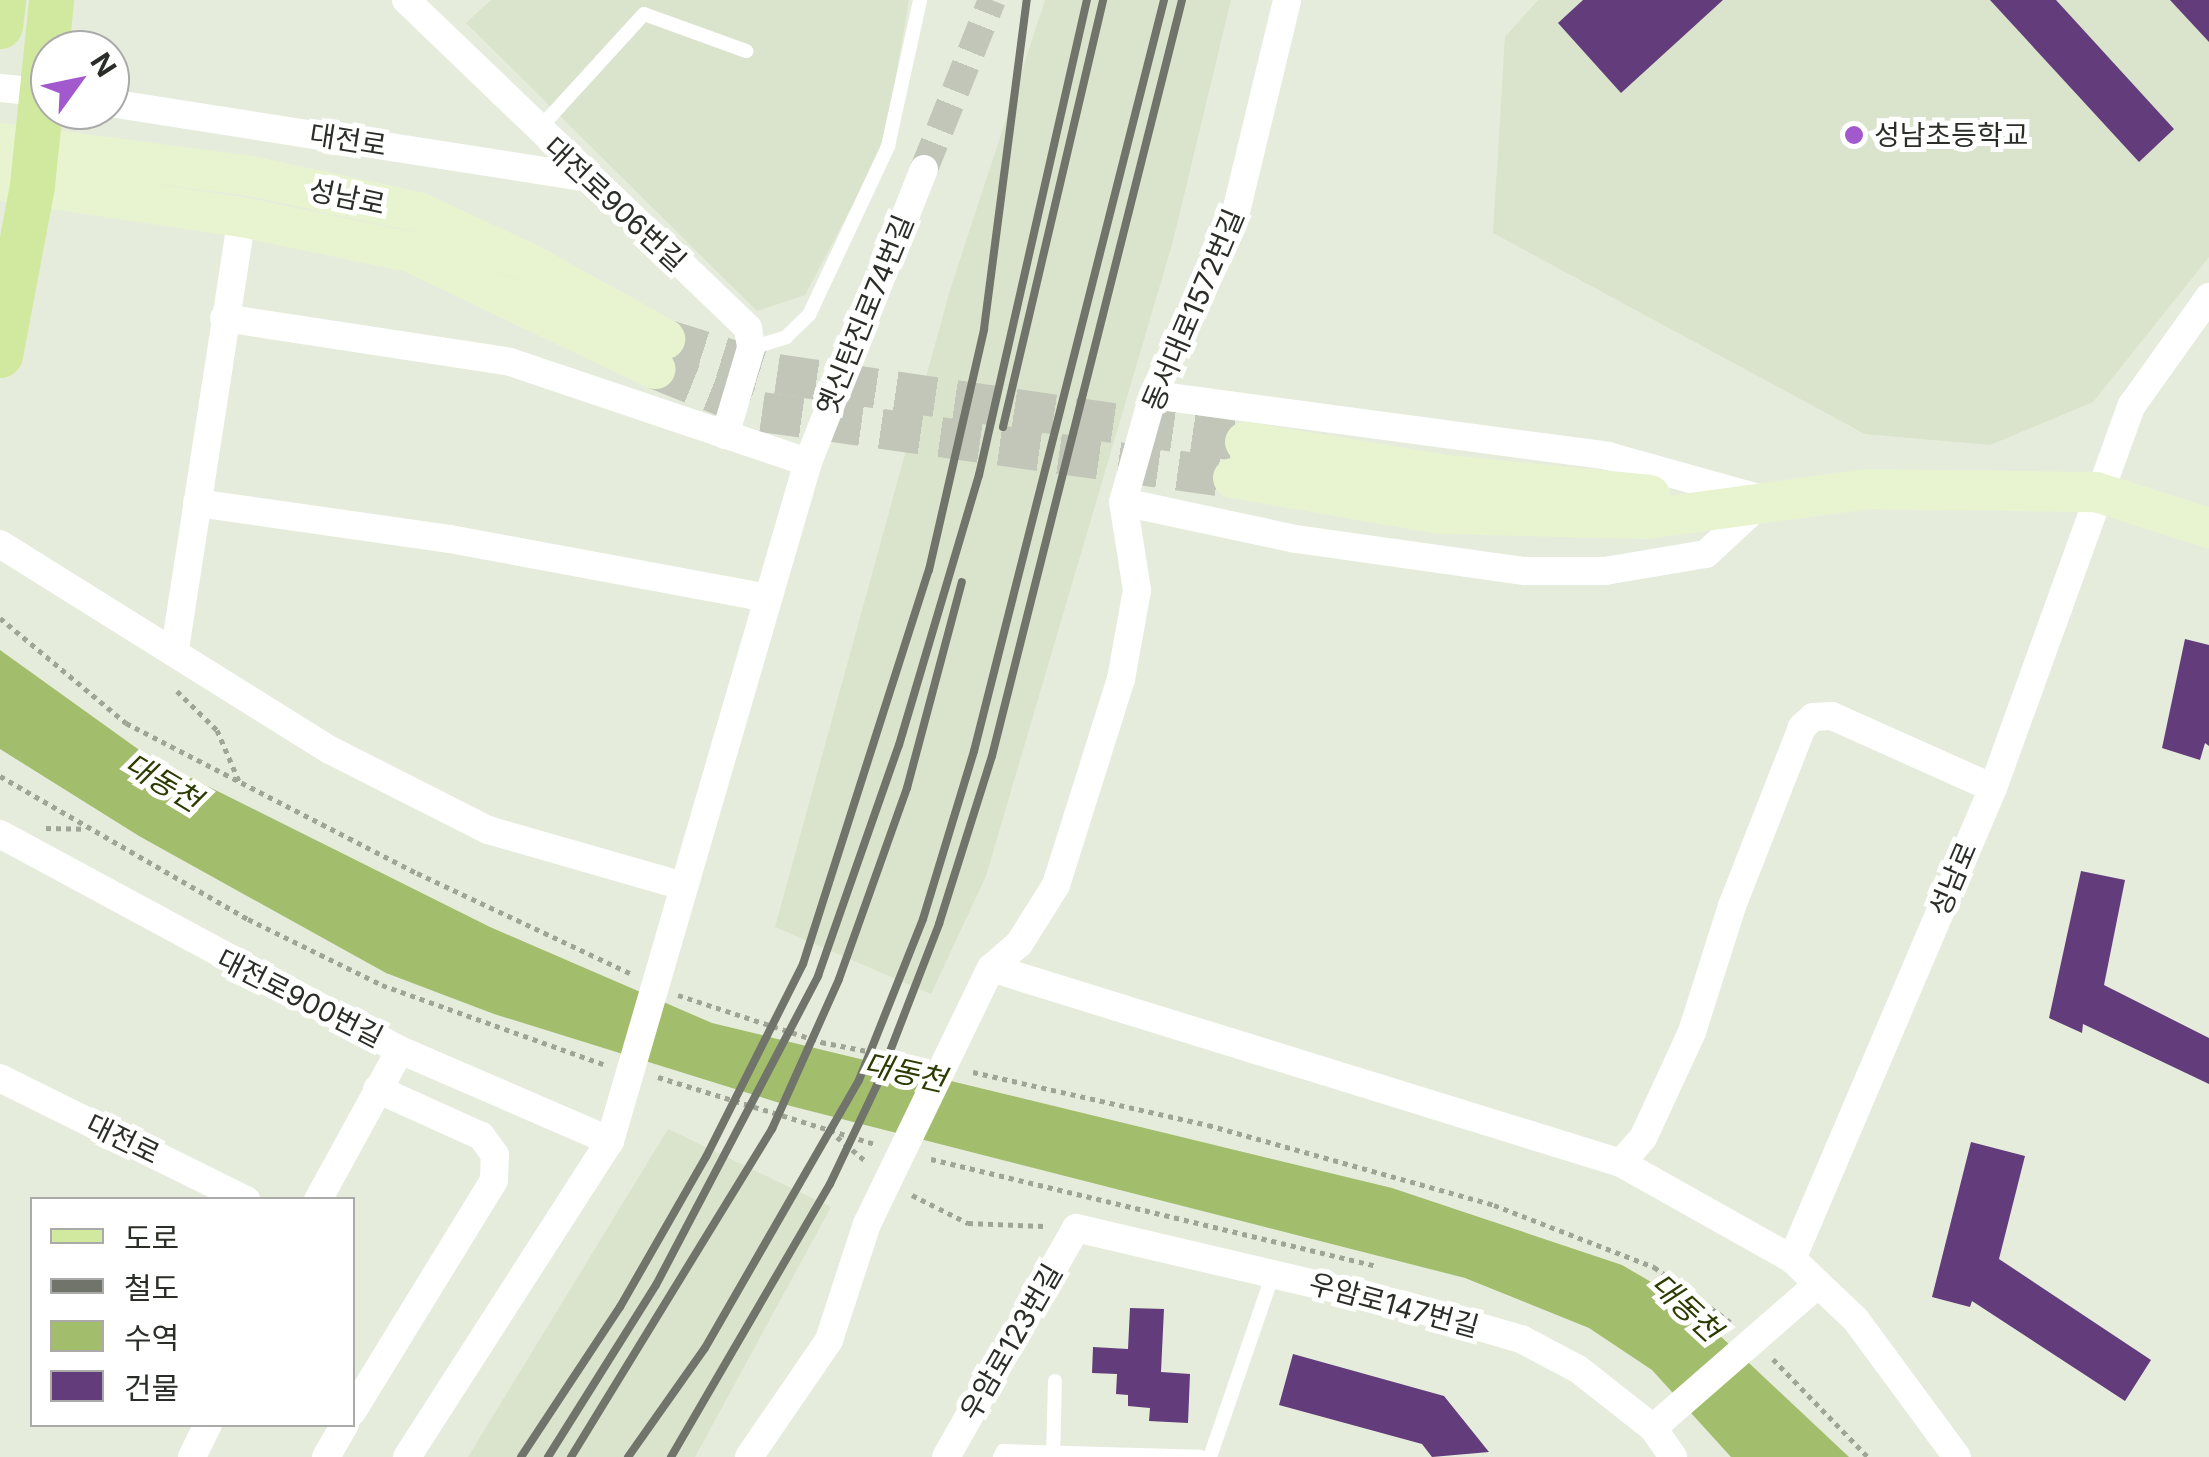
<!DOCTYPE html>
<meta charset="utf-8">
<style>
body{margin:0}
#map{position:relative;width:2209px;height:1457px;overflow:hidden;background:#e6ecdc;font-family:Inter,"Noto Sans KR",sans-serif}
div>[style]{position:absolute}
.built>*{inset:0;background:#dae3cb}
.water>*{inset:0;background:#a2bd6c}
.building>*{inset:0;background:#633c7c}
.street-tunnel>*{height:28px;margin-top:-14px;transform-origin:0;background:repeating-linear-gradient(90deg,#c1c6b8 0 28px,transparent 0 42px)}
.secondary-tunnel>*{height:40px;margin-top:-20px;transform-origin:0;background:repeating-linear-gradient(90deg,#c1c6b8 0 40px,transparent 0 60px)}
.path>*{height:5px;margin-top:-2.5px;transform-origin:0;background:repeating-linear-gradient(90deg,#9fa497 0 5px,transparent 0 10px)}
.lane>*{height:14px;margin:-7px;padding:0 7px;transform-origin:7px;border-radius:7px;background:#fff}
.street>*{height:28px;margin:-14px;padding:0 14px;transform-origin:14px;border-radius:14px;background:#fff}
.secondary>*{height:40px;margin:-20px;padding:0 20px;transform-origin:20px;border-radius:20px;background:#e8f4cf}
.primary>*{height:45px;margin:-22.5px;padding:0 22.5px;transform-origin:22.5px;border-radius:22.5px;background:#d1e99e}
.rail>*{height:8px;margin:-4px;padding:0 4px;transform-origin:4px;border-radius:4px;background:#70746a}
.dots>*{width:28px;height:28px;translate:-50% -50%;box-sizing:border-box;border:5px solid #fff;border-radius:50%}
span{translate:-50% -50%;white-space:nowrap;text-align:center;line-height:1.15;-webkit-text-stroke:10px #fff;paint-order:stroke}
.poi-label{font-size:28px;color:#2b2e28}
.left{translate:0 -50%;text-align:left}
.street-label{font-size:28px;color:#2b2e28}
.water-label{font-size:30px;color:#2c3c00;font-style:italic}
.legend{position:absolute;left:30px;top:1197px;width:325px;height:230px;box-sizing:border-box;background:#fff;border:2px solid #aaaba9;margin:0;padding:12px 18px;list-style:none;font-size:30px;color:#2b2e28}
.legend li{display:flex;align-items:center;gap:20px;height:50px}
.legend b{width:50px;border:2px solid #aaaba9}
.north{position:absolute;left:30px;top:30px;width:100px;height:100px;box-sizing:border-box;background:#fff;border:2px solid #aaaba9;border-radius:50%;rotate:57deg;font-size:28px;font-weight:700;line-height:40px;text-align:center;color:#2b2e28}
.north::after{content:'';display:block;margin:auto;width:35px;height:45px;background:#a259cd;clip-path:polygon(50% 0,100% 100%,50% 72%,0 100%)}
</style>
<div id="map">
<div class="built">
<i style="clip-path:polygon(491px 0,909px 0,884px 146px,805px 295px,757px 311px,466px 23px)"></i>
<i style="clip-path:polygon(1045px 0,1231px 0,1173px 241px,986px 876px,931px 994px,775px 927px,950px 290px)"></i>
<i style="clip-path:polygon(1538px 0,2209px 0,2209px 257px,2093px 402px,1990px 445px,1865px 434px,1493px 233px,1505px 37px)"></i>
<i style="clip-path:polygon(668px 1129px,831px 1207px,695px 1457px,468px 1457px)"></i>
</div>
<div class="water">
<i style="clip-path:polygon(0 650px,149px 757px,490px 927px,712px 1023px,1392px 1188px,1622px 1265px,1682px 1300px,1849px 1457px,1731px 1457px,1652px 1370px,1589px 1328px,1465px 1278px,783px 1104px,494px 1014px,386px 973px,139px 836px,0 749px)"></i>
</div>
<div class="building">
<i style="clip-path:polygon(1583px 0,1723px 0,1621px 93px,1558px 23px)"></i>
<i style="clip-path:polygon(1990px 0,2056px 0,2174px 129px,2139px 162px)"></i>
<i style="clip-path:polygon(2170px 0,2209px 0,2209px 42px)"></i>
<i style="clip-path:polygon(2185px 639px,2209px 645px,2209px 746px,2205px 743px,2200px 760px,2162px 748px)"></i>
<i style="clip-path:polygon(2081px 871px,2125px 880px,2104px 985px,2209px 1038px,2209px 1084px,2083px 1024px,2082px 1033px,2049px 1018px)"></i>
<i style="clip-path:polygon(1971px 1142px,2025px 1156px,1999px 1259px,2151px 1360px,2125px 1401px,1972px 1301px,1970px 1307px,1932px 1297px)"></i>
<i style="clip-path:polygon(1130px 1308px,1164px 1309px,1161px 1372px,1190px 1374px,1188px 1423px,1149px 1421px,1150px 1408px,1128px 1406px,1128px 1395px,1116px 1394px,1117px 1374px,1092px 1373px,1093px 1347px,1128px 1349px)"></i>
<i style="clip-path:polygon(1293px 1354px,1444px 1396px,1489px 1452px,1432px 1457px,1422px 1444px,1279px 1405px)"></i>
</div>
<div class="street-tunnel">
<i style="left:924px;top:169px;width:182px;rotate:-68.1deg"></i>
</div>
<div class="secondary-tunnel">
<i style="left:665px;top:339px;width:117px;rotate:17.4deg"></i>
<i style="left:777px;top:374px;width:473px;rotate:8.3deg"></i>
<i style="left:655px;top:369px;width:115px;rotate:21.9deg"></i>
<i style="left:762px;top:412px;width:476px;rotate:8deg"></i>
</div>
<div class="path">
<i style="left:0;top:618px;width:164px;rotate:39.8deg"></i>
<i style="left:126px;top:723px;width:327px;rotate:27.3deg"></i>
<i style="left:417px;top:873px;width:238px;rotate:25.2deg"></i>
<i style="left:177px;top:691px;width:56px;rotate:44.3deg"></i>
<i style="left:217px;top:730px;width:56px;rotate:66.7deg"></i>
<i style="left:0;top:776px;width:286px;rotate:30deg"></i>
<i style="left:248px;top:919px;width:149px;rotate:26.2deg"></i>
<i style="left:382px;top:985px;width:235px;rotate:19.7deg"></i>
<i style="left:46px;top:828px;width:39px;rotate:1deg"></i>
<i style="left:678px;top:995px;width:151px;rotate:18.2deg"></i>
<i style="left:821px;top:1042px;width:99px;rotate:11.1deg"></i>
<i style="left:973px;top:1072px;width:241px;rotate:12.7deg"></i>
<i style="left:1208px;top:1125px;width:297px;rotate:15.6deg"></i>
<i style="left:1494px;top:1205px;width:172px;rotate:21.2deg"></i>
<i style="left:1654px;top:1267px;width:94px;rotate:35.9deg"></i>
<i style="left:658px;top:1077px;width:229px;rotate:17.2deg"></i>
<i style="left:837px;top:1137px;width:39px;rotate:40deg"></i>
<i style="left:931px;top:1159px;width:459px;rotate:13.5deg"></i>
<i style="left:912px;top:1195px;width:63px;rotate:26.6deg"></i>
<i style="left:968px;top:1223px;width:76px;rotate:2.3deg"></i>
<i style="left:1773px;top:1359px;width:136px;rotate:45.9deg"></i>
</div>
<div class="lane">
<i style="left:538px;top:130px;width:157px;rotate:-47.6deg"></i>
<i style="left:644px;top:14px;width:109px;rotate:19.9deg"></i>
<i style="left:751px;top:348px;width:37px;rotate:-17deg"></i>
<i style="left:786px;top:337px;width:32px;rotate:-44deg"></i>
<i style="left:809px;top:315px;width:187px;rotate:-64.9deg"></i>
<i style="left:888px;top:146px;width:149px;rotate:-77.6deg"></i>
<i style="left:1000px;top:1457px;width:7px;rotate:-63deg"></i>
<i style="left:1003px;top:1451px;width:197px;rotate:1.7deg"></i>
<i style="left:1053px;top:1457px;width:76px;rotate:-88.5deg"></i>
<i style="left:1210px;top:1457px;width:194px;rotate:-71deg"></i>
</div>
<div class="street">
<i style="left:406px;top:0;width:474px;rotate:43.8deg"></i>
<i style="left:748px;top:328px;width:20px;rotate:81deg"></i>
<i style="left:751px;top:348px;width:91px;rotate:106.6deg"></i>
<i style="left:0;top:88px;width:50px;rotate:5.7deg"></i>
<i style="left:110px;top:103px;width:481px;rotate:8.9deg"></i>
<i style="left:224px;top:318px;width:289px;rotate:8.7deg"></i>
<i style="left:510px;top:362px;width:314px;rotate:18.6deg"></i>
<i style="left:1153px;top:395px;width:459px;rotate:7.6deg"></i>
<i style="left:1608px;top:456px;width:156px;rotate:15.6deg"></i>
<i style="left:1123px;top:502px;width:177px;rotate:12.1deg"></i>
<i style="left:1296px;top:539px;width:231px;rotate:8deg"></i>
<i style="left:1525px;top:571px;width:80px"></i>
<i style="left:1605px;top:571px;width:102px;rotate:-9.6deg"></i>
<i style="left:1706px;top:554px;width:78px;rotate:-42.9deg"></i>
<i style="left:197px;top:503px;width:256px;rotate:8.1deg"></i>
<i style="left:450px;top:539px;width:319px;rotate:10.5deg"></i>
<i style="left:0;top:544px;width:389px;rotate:32deg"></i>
<i style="left:330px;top:750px;width:177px;rotate:26.9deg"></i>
<i style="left:488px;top:830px;width:203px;rotate:16deg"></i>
<i style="left:175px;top:649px;width:437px;rotate:-81.2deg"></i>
<i style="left:0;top:834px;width:455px;rotate:28.4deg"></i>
<i style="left:400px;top:1050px;width:229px;rotate:23.4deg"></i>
<i style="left:991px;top:968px;width:659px;rotate:17.2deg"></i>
<i style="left:1621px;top:1163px;width:196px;rotate:29.3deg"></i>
<i style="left:1792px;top:1259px;width:88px;rotate:43.6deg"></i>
<i style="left:1856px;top:1320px;width:170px;rotate:53.6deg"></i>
<i style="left:0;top:1078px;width:275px;rotate:26.4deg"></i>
<i style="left:1621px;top:1163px;width:33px;rotate:-49deg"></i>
<i style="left:1643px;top:1138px;width:117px;rotate:-65.2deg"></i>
<i style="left:1692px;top:1032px;width:132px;rotate:-72.4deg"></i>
<i style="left:1732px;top:906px;width:192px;rotate:-68.6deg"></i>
<i style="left:1802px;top:727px;width:15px;rotate:-42deg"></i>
<i style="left:1813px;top:717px;width:19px;rotate:-3deg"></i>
<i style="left:1832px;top:716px;width:176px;rotate:24.1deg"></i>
<i style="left:318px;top:1200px;width:171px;rotate:-61.3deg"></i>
<i style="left:1792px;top:1259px;width:512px;rotate:-66.89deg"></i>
<i style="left:1993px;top:788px;width:407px;rotate:-70.1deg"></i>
<i style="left:2132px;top:405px;width:133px;rotate:-54.5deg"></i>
<i style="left:352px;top:1412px;width:272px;rotate:-58.5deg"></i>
<i style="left:494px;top:1180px;width:25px;rotate:-88deg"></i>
<i style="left:495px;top:1155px;width:24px;rotate:-126deg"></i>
<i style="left:481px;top:1136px;width:114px;rotate:-155.7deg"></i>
<i style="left:1653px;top:1428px;width:219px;rotate:-41.1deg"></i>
<i style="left:192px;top:1457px;width:37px;rotate:-64deg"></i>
<i style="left:326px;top:1457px;width:38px;rotate:-60deg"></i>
<i style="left:407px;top:1457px;width:376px;rotate:-57.3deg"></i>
<i style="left:610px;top:1141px;width:707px;rotate:-73.74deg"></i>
<i style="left:808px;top:462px;width:315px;rotate:-68.4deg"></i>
<i style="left:749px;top:1457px;width:142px;rotate:-55.6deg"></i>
<i style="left:829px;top:1340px;width:122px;rotate:-71.9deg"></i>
<i style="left:867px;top:1224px;width:284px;rotate:-64.2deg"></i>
<i style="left:991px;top:968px;width:37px;rotate:-41deg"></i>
<i style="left:1019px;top:944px;width:70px;rotate:-57.9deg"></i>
<i style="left:1056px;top:885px;width:216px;rotate:-72.5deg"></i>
<i style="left:1121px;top:679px;width:90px;rotate:-79.8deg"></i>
<i style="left:1137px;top:590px;width:89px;rotate:-99deg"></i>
<i style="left:1123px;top:502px;width:111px;rotate:-74.3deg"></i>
<i style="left:1153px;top:395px;width:189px;rotate:-64.9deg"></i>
<i style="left:1233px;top:224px;width:230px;rotate:-76.4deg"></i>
<i style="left:946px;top:1457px;width:263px;rotate:-60.4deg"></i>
<i style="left:1076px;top:1228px;width:334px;rotate:13.2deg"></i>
<i style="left:1401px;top:1304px;width:125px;rotate:16.3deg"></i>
<i style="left:1521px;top:1339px;width:64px;rotate:27.8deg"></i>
<i style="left:1578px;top:1369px;width:95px;rotate:38.2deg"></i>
<i style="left:1653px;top:1428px;width:35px;rotate:55deg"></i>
</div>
<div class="secondary">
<i style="left:0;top:143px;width:252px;rotate:7.5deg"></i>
<i style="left:250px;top:176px;width:172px;rotate:12.1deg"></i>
<i style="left:418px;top:212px;width:121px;rotate:24.9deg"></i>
<i style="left:528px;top:263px;width:157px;rotate:29deg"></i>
<i style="left:0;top:181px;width:245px;rotate:8.5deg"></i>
<i style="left:242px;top:217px;width:172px;rotate:11.8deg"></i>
<i style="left:410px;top:252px;width:272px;rotate:25.5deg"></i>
<i style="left:1245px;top:442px;width:204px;rotate:9.3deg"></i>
<i style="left:1446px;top:475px;width:205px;rotate:5.6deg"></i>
<i style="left:1233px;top:478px;width:210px;rotate:9.9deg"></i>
<i style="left:1440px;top:514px;width:206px;rotate:1.4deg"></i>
<i style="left:1646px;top:519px;width:223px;rotate:-7.7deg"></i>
<i style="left:1867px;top:489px;width:229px;rotate:0.8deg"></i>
<i style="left:2096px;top:492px;width:119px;rotate:17.7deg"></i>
</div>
<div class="primary">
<i style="left:0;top:26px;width:26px;rotate:-83deg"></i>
<i style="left:0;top:355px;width:173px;rotate:-79.3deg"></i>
<i style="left:32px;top:185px;width:186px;rotate:-84.1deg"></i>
</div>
<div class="rail">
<i style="left:1003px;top:427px;width:439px;rotate:-76.8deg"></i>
<i style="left:521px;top:1457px;width:180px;rotate:-56.6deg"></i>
<i style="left:620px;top:1307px;width:173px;rotate:-60.2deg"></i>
<i style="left:706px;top:1157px;width:216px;rotate:-63.3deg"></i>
<i style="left:803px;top:964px;width:414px;rotate:-72.3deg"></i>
<i style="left:929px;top:570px;width:247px;rotate:-77.1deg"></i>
<i style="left:984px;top:329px;width:332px;rotate:-82.6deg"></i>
<i style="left:548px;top:1457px;width:203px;rotate:-57.9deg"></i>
<i style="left:656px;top:1285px;width:349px;rotate:-62.3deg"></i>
<i style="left:818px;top:976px;width:245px;rotate:-70.7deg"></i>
<i style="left:899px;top:745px;width:282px;rotate:-73.5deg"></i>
<i style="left:979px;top:475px;width:487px;rotate:-77.2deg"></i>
<i style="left:571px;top:1457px;width:385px;rotate:-58.5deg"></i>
<i style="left:772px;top:1129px;width:164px;rotate:-65.9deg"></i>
<i style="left:839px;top:979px;width:203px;rotate:-70.4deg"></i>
<i style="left:907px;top:788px;width:213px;rotate:-75.1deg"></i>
<i style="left:628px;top:1457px;width:133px;rotate:-54.8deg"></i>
<i style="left:705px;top:1348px;width:309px;rotate:-60.1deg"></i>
<i style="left:859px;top:1080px;width:173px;rotate:-68.3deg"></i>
<i style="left:923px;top:919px;width:176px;rotate:-73.1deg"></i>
<i style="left:974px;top:751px;width:775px;rotate:-75.8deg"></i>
<i style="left:671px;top:1457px;width:316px;rotate:-59.8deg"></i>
<i style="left:830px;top:1184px;width:110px;rotate:-64.6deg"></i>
<i style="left:877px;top:1085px;width:173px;rotate:-68.9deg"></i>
<i style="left:939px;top:924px;width:176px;rotate:-72.5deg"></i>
<i style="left:992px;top:756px;width:780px;rotate:-75.89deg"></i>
</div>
<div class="dots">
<i style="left:1854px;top:135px;background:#a259cd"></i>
</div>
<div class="poi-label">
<span class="left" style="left:1874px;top:135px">성남초등학교</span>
</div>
<div class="street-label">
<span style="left:348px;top:140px;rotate:9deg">대전로</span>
<span style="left:347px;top:197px;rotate:12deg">성남로</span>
<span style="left:615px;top:204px;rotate:43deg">대전로906번길</span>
<span style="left:1193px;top:310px;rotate:-67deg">동서대로1572번길</span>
<span style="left:865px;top:315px;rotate:-68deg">옛신탄진로74번길</span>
<span style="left:1953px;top:879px;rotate:-67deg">성남로</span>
<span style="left:300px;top:998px;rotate:27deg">대전로900번길</span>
<span style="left:123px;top:1139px;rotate:26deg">대전로</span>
<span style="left:1394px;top:1305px;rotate:15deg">우암로147번길</span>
<span style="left:1011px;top:1342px;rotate:-60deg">우암로123번길</span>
</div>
<div class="water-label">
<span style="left:163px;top:782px;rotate:31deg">대동천</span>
<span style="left:905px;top:1072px;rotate:13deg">대동천</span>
<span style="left:1686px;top:1307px;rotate:43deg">대동천</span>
</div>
<ul class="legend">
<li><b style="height:12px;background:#d1e99e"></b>도로</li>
<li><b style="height:12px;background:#70746a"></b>철도</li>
<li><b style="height:28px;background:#a2bd6c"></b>수역</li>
<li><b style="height:28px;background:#633c7c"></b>건물</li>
</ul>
<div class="north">N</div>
</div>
